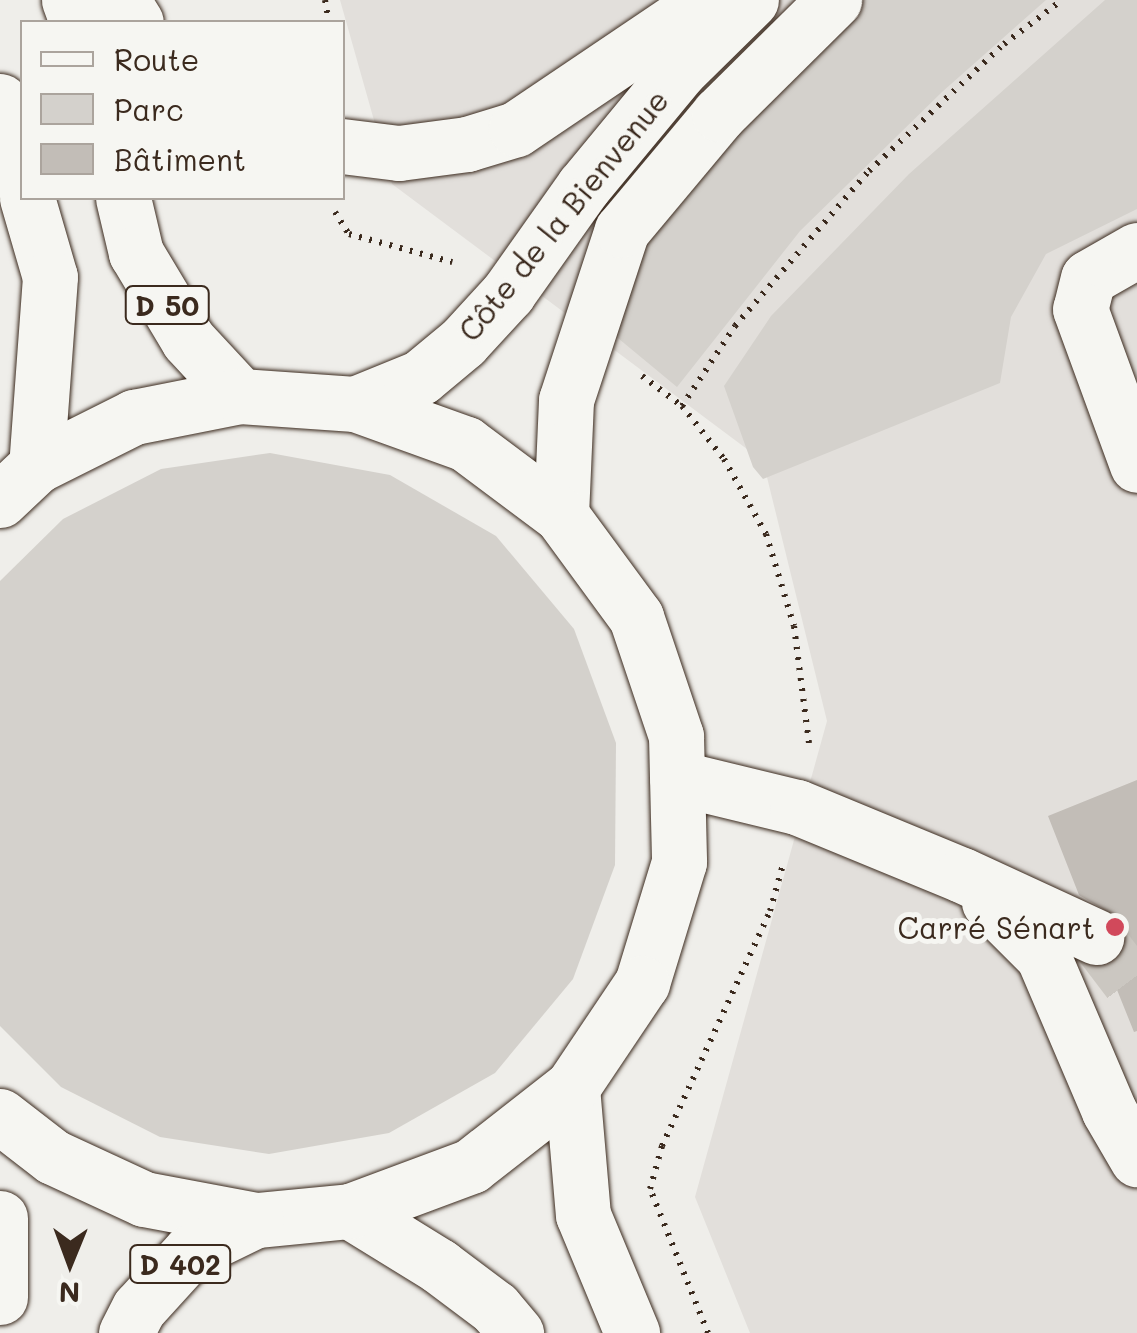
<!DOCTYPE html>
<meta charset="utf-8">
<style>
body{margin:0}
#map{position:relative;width:1137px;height:1333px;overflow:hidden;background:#efeeea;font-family:Mali,sans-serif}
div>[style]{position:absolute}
.built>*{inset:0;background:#e2dfdb}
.green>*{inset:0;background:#d4d1cc}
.building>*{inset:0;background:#c2bdb7}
.minor-tunnel>*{height:55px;margin-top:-27.5px;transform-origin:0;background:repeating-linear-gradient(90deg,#cbc7c1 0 55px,transparent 0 83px)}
.path>*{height:6px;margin-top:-3px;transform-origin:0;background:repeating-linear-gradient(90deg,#3b2a1e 0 2.5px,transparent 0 10.5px)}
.roads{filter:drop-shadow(0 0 2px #3b2a1e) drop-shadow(0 0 2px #3b2a1e)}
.minor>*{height:55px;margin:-27.5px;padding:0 27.5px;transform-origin:27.5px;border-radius:27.5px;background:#f6f6f2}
.major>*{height:55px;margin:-27.5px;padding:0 27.5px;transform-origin:27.5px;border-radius:27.5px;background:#f6f6f2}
.dots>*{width:28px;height:28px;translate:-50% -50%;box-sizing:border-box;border:5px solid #f6f6f2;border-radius:50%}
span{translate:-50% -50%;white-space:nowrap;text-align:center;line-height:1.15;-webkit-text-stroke:10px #f6f6f2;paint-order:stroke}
.shield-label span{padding:2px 8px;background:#f6f6f2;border:2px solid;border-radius:8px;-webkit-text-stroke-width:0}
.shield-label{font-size:28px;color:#3b2a1e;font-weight:700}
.street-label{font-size:30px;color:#3b2a1e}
.poi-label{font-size:30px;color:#3b2a1e}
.right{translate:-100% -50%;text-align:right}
.legend{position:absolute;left:20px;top:20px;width:325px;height:180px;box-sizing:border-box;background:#f6f6f2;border:2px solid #aba49d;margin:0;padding:12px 18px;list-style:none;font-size:30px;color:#3b2a1e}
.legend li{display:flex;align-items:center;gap:20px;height:50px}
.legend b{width:50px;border:2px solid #aba49d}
.north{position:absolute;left:20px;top:1213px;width:100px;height:100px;-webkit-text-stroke:8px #f6f6f2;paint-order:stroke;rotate:181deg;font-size:28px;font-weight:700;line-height:40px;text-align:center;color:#3b2a1e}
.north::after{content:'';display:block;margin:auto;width:35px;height:45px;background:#3b2a1e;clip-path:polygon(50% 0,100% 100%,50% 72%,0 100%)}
</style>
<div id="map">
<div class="built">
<i style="clip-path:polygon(340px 0,1137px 0,1137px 1333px,750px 1333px,695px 1197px,827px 721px,763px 461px,392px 184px)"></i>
</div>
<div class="green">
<i style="clip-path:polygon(864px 0,1046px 0,942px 92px,800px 231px,677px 387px,613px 334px,649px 234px,820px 42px)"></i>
<i style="clip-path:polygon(1105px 0,1137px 0,1137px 209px,1046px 254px,1011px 317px,1000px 383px,763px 479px,753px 467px,724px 386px,771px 316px,909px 174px)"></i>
<i style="clip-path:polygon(270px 453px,390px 475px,496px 536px,574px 629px,616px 743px,615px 865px,573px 979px,495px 1073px,389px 1133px,269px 1154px,160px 1137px,61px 1087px,0 1026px,0 581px,63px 519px,161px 469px)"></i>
</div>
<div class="building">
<i style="clip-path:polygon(1137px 780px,1137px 1031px,1134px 1032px,1107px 965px,1125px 949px,1127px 935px,1122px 920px,1079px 895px,1048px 816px)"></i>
</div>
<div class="minor-tunnel">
<i style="left:1096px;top:937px;width:68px;rotate:52.8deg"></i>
</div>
<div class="path">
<i style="left:325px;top:0;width:22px;rotate:80deg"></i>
<i style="left:335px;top:212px;width:26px;rotate:58deg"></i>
<i style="left:349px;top:234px;width:107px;rotate:15.2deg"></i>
<i style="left:642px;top:376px;width:50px;rotate:36.9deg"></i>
<i style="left:682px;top:406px;width:96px;rotate:-56.5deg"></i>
<i style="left:735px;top:326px;width:205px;rotate:-49.2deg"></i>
<i style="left:869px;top:171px;width:185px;rotate:-43.3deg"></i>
<i style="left:1004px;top:44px;width:73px;rotate:-37.2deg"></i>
<i style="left:682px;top:406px;width:68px;rotate:51.6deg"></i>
<i style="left:724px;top:459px;width:86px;rotate:60.8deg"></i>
<i style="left:766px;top:534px;width:96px;rotate:73.1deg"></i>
<i style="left:794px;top:626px;width:118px;rotate:82.7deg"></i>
<i style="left:708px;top:1333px;width:155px;rotate:-111.9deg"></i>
<i style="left:650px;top:1189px;width:45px;rotate:-74.4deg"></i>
<i style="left:662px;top:1146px;width:259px;rotate:-65.3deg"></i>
<i style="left:770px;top:911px;width:45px;rotate:-74.4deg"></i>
</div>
<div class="roads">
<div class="minor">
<i style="left:122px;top:0;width:26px;rotate:58deg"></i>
<i style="left:342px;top:146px;width:57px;rotate:7deg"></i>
<i style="left:399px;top:153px;width:69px;rotate:-7.5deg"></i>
<i style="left:467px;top:144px;width:51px;rotate:-17deg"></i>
<i style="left:516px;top:129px;width:230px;rotate:-34deg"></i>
<i style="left:1137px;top:250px;width:56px;rotate:150.3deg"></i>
<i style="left:1088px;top:278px;width:32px;rotate:104deg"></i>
<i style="left:1080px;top:309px;width:166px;rotate:69.9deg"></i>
<i style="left:355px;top:404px;width:71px;rotate:-22.2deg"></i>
<i style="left:421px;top:377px;width:55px;rotate:-39.8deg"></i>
<i style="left:463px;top:342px;width:67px;rotate:-47.4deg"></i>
<i style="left:508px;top:293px;width:130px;rotate:-54.7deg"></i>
<i style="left:583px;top:187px;width:151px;rotate:-50.4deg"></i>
<i style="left:679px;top:71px;width:101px;rotate:-44.6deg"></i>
<i style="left:561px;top:515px;width:115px;rotate:-87.5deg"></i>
<i style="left:566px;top:400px;width:179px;rotate:-71.8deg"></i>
<i style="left:622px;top:230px;width:151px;rotate:-50.1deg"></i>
<i style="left:719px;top:114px;width:162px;rotate:-44.7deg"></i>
<i style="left:677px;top:778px;width:123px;rotate:13.6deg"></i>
<i style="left:797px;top:807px;width:178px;rotate:22.4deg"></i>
<i style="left:962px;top:875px;width:148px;rotate:24.8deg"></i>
<i style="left:989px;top:902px;width:76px;rotate:45deg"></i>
<i style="left:1043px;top:956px;width:168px;rotate:66.9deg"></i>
<i style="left:1109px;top:1111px;width:56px;rotate:59.7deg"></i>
<i style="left:572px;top:1087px;width:128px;rotate:85.1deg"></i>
<i style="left:583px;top:1215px;width:128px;rotate:67.4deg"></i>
<i style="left:350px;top:1211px;width:105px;rotate:31.7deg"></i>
<i style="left:439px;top:1266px;width:70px;rotate:36.9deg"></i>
<i style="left:495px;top:1308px;width:33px;rotate:50deg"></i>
</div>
<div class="major">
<i style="left:69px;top:0;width:23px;rotate:70deg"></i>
<i style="left:0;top:101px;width:83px;rotate:74.6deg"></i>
<i style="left:27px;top:198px;width:82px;rotate:73.8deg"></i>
<i style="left:50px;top:277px;width:190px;rotate:94.2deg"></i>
<i style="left:123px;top:198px;width:57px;rotate:76.7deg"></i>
<i style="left:136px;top:253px;width:101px;rotate:59.1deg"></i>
<i style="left:188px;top:340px;width:76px;rotate:47.1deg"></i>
<i style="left:0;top:500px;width:50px;rotate:-43.4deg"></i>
<i style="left:36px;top:466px;width:110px;rotate:-26.6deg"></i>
<i style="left:134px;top:417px;width:108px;rotate:-11.2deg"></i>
<i style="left:240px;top:396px;width:115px;rotate:4deg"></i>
<i style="left:355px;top:404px;width:118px;rotate:19.8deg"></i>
<i style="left:466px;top:444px;width:119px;rotate:36.8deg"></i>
<i style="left:561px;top:515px;width:127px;rotate:53.7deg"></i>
<i style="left:636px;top:617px;width:126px;rotate:71.4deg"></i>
<i style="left:676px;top:736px;width:126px;rotate:88.6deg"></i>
<i style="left:679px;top:862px;width:127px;rotate:107deg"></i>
<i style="left:642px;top:983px;width:125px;rotate:123.9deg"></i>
<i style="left:572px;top:1087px;width:128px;rotate:142deg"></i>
<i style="left:471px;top:1166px;width:129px;rotate:159.6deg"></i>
<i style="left:350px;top:1211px;width:94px;rotate:174.5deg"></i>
<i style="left:256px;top:1220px;width:114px;rotate:-169.4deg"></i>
<i style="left:144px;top:1199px;width:100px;rotate:-155.2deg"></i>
<i style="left:53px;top:1157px;width:67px;rotate:-142.3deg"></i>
<i style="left:0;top:1218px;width:79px;rotate:90deg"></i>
<i style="left:126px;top:1333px;width:28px;rotate:-63deg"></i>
<i style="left:139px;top:1308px;width:76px;rotate:-47.7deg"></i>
<i style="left:190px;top:1252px;width:73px;rotate:-25.9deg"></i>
</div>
</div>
<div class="dots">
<i style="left:1115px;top:927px;background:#d1495b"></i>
</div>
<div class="shield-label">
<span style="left:167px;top:305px">D 50</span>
<span style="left:180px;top:1264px">D 402</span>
</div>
<div class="street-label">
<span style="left:563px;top:215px;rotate:-51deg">Côte de la Bienvenue</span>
</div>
<div class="poi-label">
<span class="right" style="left:1095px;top:927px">Carré Sénart</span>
</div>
<ul class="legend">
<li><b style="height:12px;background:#f6f6f2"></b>Route</li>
<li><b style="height:28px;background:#d4d1cc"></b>Parc</li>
<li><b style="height:28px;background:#c2bdb7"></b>Bâtiment</li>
</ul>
<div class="north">N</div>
</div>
